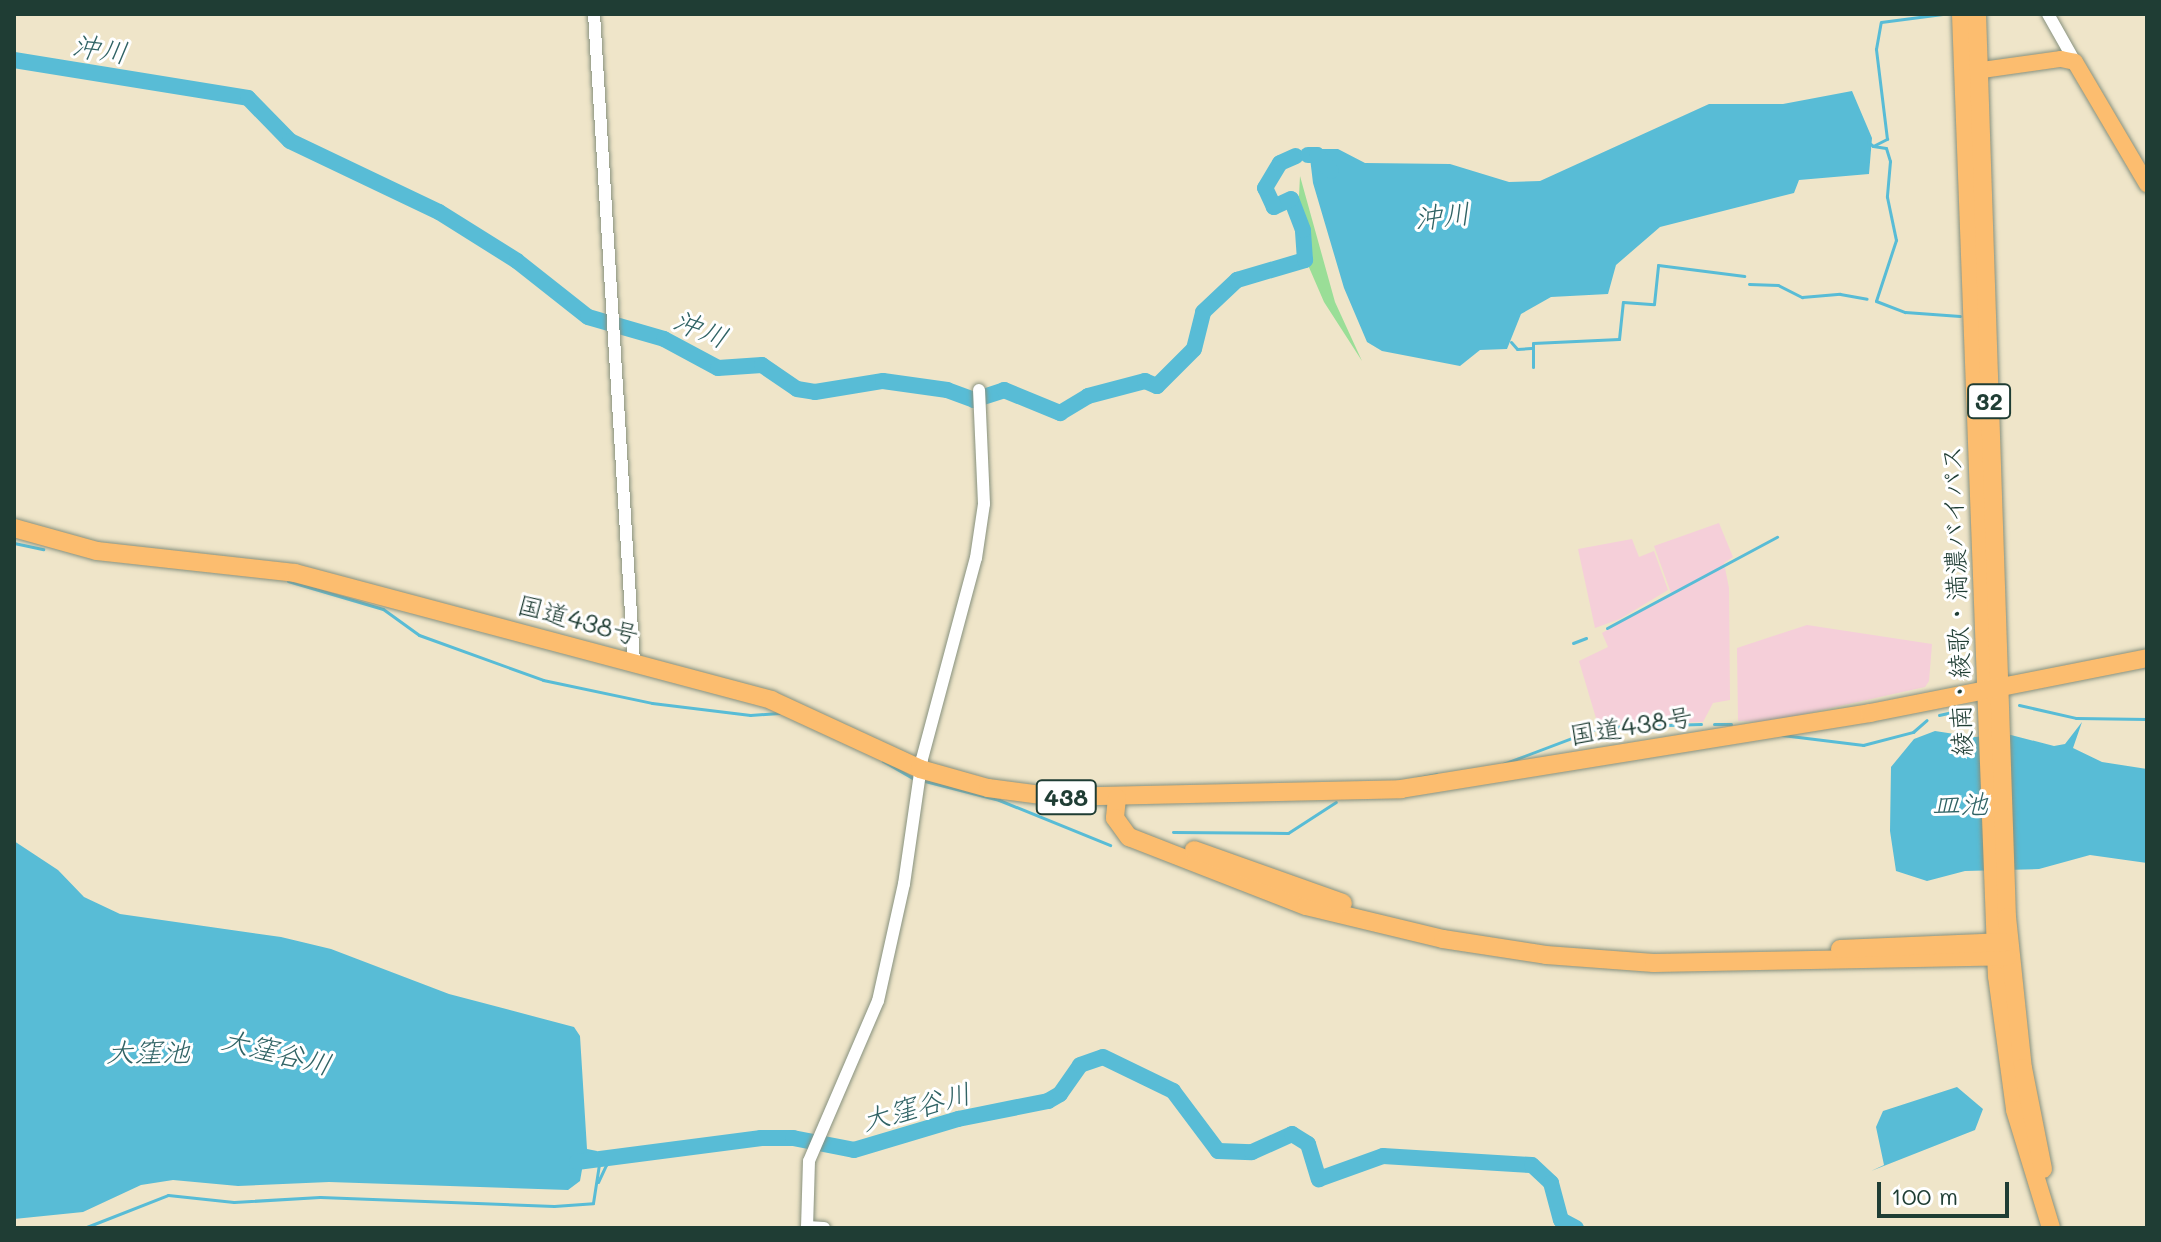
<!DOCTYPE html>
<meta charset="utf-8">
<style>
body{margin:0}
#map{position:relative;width:2161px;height:1242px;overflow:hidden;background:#efe5c9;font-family:Mali,"Klee One",sans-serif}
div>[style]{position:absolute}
.built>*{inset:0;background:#f5cfd9}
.green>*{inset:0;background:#9ade97}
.water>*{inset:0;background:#58bcd6}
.stream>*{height:3px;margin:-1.5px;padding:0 1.5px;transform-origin:1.5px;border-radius:1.5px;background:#58bcd6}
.river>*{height:16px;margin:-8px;padding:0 8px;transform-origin:8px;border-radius:8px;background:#58bcd6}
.roads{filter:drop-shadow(0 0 2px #87917e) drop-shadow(0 0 2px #87917e)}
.minor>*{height:12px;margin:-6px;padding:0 6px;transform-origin:6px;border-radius:6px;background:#fff}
.major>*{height:16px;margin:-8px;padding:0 8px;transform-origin:8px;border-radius:8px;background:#fcbd6f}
.highway>*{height:18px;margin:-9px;padding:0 9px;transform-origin:9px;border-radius:9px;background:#fcbd6f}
span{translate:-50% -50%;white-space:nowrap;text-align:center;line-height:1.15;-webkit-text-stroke:6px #fff;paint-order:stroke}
.shield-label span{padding:2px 6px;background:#fff;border:2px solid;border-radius:6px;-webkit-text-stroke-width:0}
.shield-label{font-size:24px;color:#1f3d34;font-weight:700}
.street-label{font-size:26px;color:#1f3d34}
.water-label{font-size:28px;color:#306365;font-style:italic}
.frame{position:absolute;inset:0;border:16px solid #1f3d34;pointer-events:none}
.scale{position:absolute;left:1877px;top:1182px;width:132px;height:36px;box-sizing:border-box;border:4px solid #1f3d34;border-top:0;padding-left:10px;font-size:24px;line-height:28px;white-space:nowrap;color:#1f3d34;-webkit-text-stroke:6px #fff;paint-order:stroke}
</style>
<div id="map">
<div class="built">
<i style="clip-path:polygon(1719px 523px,1733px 557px,1724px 563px,1729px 588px,1730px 700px,1713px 703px,1703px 722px,1598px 725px,1579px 661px,1608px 647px,1602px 633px,1671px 593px,1654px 546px)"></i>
<i style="clip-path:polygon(1632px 539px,1639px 557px,1654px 551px,1668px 590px,1620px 619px,1595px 628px,1578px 549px)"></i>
<i style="clip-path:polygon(1807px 625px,1932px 644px,1929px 681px,1925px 687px,1768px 722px,1738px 721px,1737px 648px)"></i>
</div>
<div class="green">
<i style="clip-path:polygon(1300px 176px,1335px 302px,1362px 361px,1324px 302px,1308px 265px,1298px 216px)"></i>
</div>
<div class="water">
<i style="clip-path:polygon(1852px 91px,1872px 138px,1869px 174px,1799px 180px,1794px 193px,1660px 227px,1616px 265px,1608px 294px,1551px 297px,1521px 314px,1507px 349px,1480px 350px,1460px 366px,1382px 351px,1367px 342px,1344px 288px,1313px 183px,1310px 158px,1322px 157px,1322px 149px,1338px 149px,1365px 163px,1450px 164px,1509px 182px,1540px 181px,1709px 104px,1783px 104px)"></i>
<i style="clip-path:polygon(2082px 722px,2073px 748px,2102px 762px,2147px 769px,2147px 863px,2090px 855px,2039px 869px,1965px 871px,1927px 881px,1896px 871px,1890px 831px,1891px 767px,1914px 739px,1935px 731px,1974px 737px,2011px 735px,2054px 746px,2065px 744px)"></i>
<i style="clip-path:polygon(14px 841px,58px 870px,84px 897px,120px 914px,281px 937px,331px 949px,449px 994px,574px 1027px,580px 1036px,587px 1149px,597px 1151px,595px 1164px,583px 1164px,580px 1181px,568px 1190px,329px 1182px,238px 1186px,173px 1180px,141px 1185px,83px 1212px,14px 1219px)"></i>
<i style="clip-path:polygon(1957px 1087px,1983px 1109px,1975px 1130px,1871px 1171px,1884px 1165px,1876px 1127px,1883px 1111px)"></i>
</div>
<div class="stream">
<i style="left:1868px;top:142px;width:6px;rotate:39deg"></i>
<i style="left:1873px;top:146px;width:16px;rotate:-27deg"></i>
<i style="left:1887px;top:139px;width:91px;rotate:-97deg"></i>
<i style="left:1876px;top:49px;width:27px;rotate:-80deg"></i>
<i style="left:1881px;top:22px;width:62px;rotate:-7.5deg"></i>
<i style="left:1873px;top:146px;width:13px;rotate:9deg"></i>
<i style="left:1886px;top:148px;width:14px;rotate:73deg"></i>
<i style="left:1890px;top:161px;width:36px;rotate:95deg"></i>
<i style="left:1887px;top:197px;width:44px;rotate:78.2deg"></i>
<i style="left:1896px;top:240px;width:64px;rotate:108.2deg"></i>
<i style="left:1876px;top:301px;width:31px;rotate:21deg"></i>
<i style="left:1905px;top:312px;width:55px;rotate:4.2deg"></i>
<i style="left:1749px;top:284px;width:29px;rotate:2deg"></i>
<i style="left:1778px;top:285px;width:27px;rotate:27deg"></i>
<i style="left:1802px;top:297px;width:38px;rotate:-5deg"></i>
<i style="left:1840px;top:294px;width:27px;rotate:10deg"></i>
<i style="left:1511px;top:342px;width:9px;rotate:49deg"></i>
<i style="left:1517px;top:349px;width:14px;rotate:-4deg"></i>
<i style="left:1533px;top:367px;width:24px;rotate:-90deg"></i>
<i style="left:1533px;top:343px;width:86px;rotate:-2.7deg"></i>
<i style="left:1619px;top:339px;width:37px;rotate:-84deg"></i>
<i style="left:1623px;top:302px;width:31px;rotate:4deg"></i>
<i style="left:1654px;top:304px;width:39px;rotate:-84deg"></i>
<i style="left:1658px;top:265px;width:87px;rotate:7.3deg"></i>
<i style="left:14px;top:543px;width:30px;rotate:12deg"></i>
<i style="left:288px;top:581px;width:99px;rotate:16.4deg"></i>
<i style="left:383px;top:609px;width:44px;rotate:35.8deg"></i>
<i style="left:419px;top:635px;width:132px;rotate:19.9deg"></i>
<i style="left:543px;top:680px;width:111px;rotate:11.9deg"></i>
<i style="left:652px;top:703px;width:99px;rotate:7deg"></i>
<i style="left:750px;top:715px;width:29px;rotate:-4deg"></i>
<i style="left:1607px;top:628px;width:193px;rotate:-28.2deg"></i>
<i style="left:1573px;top:643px;width:14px;rotate:-21deg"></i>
<i style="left:2019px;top:705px;width:58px;rotate:12.8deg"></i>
<i style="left:2076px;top:718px;width:71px;rotate:0.8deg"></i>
<i style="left:1939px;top:715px;width:17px;rotate:-13deg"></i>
<i style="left:1714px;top:724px;width:17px"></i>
<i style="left:1782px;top:735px;width:82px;rotate:7deg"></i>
<i style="left:1863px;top:745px;width:52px;rotate:-14.6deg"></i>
<i style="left:1913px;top:732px;width:18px;rotate:-41deg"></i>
<i style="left:883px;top:761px;width:36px;rotate:30deg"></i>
<i style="left:1503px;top:764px;width:105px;rotate:-20.7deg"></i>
<i style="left:1601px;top:727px;width:100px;rotate:-1.7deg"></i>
<i style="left:1417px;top:778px;width:20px;rotate:-11deg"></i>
<i style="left:921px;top:780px;width:81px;rotate:14.4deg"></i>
<i style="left:999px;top:800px;width:120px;rotate:22.1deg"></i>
<i style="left:1173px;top:832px;width:115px;rotate:0.5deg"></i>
<i style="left:1288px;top:833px;width:57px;rotate:-32.9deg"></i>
<i style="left:598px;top:1182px;width:19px;rotate:-65deg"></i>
<i style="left:606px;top:1165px;width:9px;rotate:-131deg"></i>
<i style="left:84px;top:1228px;width:90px;rotate:-21.4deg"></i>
<i style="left:168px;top:1195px;width:66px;rotate:6.1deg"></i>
<i style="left:234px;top:1202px;width:86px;rotate:-3.3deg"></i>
<i style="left:320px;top:1197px;width:234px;rotate:2.2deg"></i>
<i style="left:554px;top:1206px;width:39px;rotate:-4deg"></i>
<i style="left:593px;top:1203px;width:46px;rotate:-81.2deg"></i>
</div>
<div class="river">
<i style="left:14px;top:60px;width:237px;rotate:9.2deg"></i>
<i style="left:248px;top:98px;width:60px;rotate:45.7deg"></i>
<i style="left:290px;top:141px;width:165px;rotate:25.5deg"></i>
<i style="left:439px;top:212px;width:92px;rotate:32.1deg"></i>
<i style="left:517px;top:261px;width:90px;rotate:38.3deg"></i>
<i style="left:588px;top:317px;width:79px;rotate:16.1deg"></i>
<i style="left:664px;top:339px;width:61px;rotate:28.2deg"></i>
<i style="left:718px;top:368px;width:44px;rotate:-3.9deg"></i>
<i style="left:762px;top:365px;width:42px;rotate:34.4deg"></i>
<i style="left:797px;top:389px;width:18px;rotate:9deg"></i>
<i style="left:815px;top:392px;width:69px;rotate:-9.2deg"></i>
<i style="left:883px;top:381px;width:65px;rotate:8deg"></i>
<i style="left:947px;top:390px;width:29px;rotate:20deg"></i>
<i style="left:974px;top:400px;width:32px;rotate:-18deg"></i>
<i style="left:1004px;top:390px;width:61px;rotate:22.3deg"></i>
<i style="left:1060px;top:413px;width:33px;rotate:-31deg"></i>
<i style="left:1088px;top:396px;width:59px;rotate:-14.7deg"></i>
<i style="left:1145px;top:381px;width:13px;rotate:23deg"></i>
<i style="left:1157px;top:386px;width:52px;rotate:-45deg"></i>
<i style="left:1194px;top:349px;width:38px;rotate:-76deg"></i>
<i style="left:1203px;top:312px;width:47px;rotate:-43.3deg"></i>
<i style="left:1237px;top:280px;width:71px;rotate:-16.4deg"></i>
<i style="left:1305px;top:260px;width:30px;rotate:-94deg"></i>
<i style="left:1303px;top:230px;width:33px;rotate:-111deg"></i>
<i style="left:1291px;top:199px;width:19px;rotate:155deg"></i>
<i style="left:1274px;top:207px;width:21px;rotate:-115deg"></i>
<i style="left:1265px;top:188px;width:29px;rotate:-59deg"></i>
<i style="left:1280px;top:163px;width:17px;rotate:-24deg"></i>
<i style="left:1308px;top:155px;width:9px"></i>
<i style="left:1317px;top:155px;width:21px;rotate:49deg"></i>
<i style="left:577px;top:1162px;width:186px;rotate:-7.4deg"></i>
<i style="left:761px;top:1138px;width:32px"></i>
<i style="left:793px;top:1138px;width:62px;rotate:11.1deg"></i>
<i style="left:854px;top:1150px;width:109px;rotate:-16.6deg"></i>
<i style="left:958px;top:1119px;width:92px;rotate:-11.3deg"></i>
<i style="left:1048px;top:1101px;width:14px;rotate:-30deg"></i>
<i style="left:1060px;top:1094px;width:35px;rotate:-55deg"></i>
<i style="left:1080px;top:1065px;width:24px;rotate:-19deg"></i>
<i style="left:1103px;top:1057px;width:78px;rotate:25.9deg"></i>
<i style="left:1173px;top:1091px;width:75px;rotate:53.1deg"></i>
<i style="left:1218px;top:1151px;width:34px;rotate:2deg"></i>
<i style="left:1252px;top:1152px;width:44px;rotate:-24.2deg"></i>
<i style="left:1292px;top:1134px;width:19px;rotate:32deg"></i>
<i style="left:1308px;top:1144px;width:37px;rotate:73deg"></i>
<i style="left:1319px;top:1179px;width:68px;rotate:-19.8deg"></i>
<i style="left:1383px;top:1156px;width:149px;rotate:3.5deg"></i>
<i style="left:1532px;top:1165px;width:26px;rotate:43deg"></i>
<i style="left:1551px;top:1183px;width:38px;rotate:75deg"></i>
<i style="left:1561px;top:1220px;width:17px;rotate:28deg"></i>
</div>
<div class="roads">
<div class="minor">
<i style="left:594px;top:14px;width:649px;rotate:86.47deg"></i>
<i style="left:2048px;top:14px;width:55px;rotate:60.6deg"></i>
<i style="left:807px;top:1227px;width:17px;rotate:3deg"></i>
<i style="left:807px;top:1228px;width:67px;rotate:-88.3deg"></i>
<i style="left:809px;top:1161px;width:174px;rotate:-66.7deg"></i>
<i style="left:878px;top:1001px;width:120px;rotate:-77.5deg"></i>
<i style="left:904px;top:884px;width:126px;rotate:-81.8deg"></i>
<i style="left:922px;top:759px;width:208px;rotate:-75deg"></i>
<i style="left:976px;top:558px;width:55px;rotate:-81.6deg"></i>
<i style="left:984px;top:504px;width:114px;rotate:-92.5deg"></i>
</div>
<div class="major">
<i style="left:1968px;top:72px;width:94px;rotate:-8deg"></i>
<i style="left:2061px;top:59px;width:14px;rotate:12deg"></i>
<i style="left:2075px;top:62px;width:142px;rotate:59.5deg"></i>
</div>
<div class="highway">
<i style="left:1961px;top:14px;width:963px;rotate:87.86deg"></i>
<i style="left:1997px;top:976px;width:135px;rotate:82.3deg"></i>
<i style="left:2015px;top:1110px;width:123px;rotate:73deg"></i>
<i style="left:1977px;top:14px;width:903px;rotate:88.1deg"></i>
<i style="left:2007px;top:917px;width:152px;rotate:84deg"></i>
<i style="left:2023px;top:1068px;width:103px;rotate:78.8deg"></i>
<i style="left:14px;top:528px;width:86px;rotate:15.5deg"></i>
<i style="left:97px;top:551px;width:199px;rotate:6.3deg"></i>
<i style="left:295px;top:573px;width:493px;rotate:14.9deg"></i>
<i style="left:771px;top:700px;width:164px;rotate:24.8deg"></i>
<i style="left:920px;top:769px;width:71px;rotate:15.6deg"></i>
<i style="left:988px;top:788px;width:69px;rotate:7.5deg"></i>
<i style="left:1056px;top:797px;width:345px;rotate:-1.3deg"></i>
<i style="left:1401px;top:789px;width:475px;rotate:-9.2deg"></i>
<i style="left:1870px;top:713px;width:282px;rotate:-11.2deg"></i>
<i style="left:1117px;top:798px;width:20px;rotate:96deg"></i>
<i style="left:1115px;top:818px;width:24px;rotate:54deg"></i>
<i style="left:1129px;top:837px;width:190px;rotate:21.3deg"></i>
<i style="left:1306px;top:906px;width:141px;rotate:13.5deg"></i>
<i style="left:1443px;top:939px;width:104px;rotate:8.8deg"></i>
<i style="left:1546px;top:955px;width:108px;rotate:4.2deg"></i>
<i style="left:1654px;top:963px;width:354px;rotate:-1.1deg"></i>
<i style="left:1194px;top:850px;width:158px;rotate:19.6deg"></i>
<i style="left:1840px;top:949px;width:166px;rotate:-2.4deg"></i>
</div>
</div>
<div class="shield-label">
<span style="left:1989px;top:401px">32</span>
<span style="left:1066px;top:797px">438</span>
</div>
<div class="street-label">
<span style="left:1957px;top:601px;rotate:-92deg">綾南・綾歌・満濃バイパス</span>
<span style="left:578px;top:620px;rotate:15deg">国道438号</span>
<span style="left:1631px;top:726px;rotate:-9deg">国道438号</span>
</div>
<div class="water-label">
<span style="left:100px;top:48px;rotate:9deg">沖川</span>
<span style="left:1442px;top:215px;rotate:-6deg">沖川</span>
<span style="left:701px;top:328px;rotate:22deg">沖川</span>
<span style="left:1960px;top:803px">皿池</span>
<span style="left:148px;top:1051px">大窪池</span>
<span style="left:277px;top:1051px;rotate:14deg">大窪谷川</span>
<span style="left:916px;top:1106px;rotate:-15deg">大窪谷川</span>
</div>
<div class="frame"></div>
<div class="scale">100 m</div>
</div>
